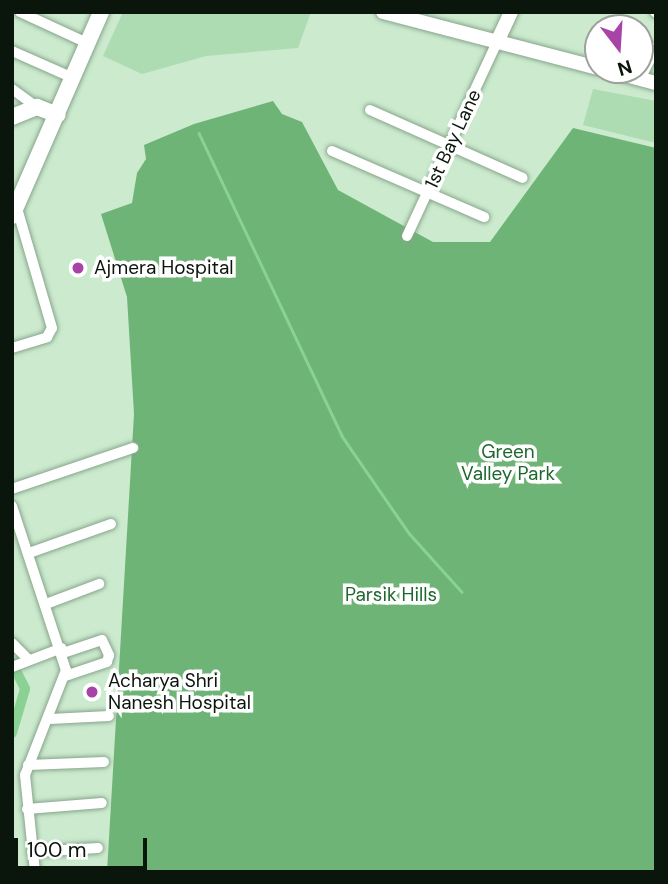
<!DOCTYPE html>
<style>
body{margin:0}
#map{position:relative;width:668px;height:884px;overflow:hidden;background:#cbeace;font-family:"DM Sans",sans-serif}
div>[style]{position:absolute}
.green>*{inset:0;background:#addcb2}
.forest>*{inset:0;background:#6eb477}
.stream>*{height:2.5px;margin:-1.25px;padding:0 1.25px;transform-origin:1.25px;border-radius:1.25px;background:#8ad293}
.canal>*{height:10px;margin:-5px;padding:0 5px;transform-origin:5px;border-radius:5px;background:#8ad293}
.roads{filter:drop-shadow(0 0 2px #88a58b) drop-shadow(0 0 2px #88a58b)}
.minor>*{height:10px;margin:-5px;padding:0 5px;transform-origin:5px;border-radius:5px;background:#fff}
.tertiary>*{height:14px;margin:-7px;padding:0 7px;transform-origin:7px;border-radius:7px;background:#fff}
.secondary>*{height:16px;margin:-8px;padding:0 8px;transform-origin:8px;border-radius:8px;background:#fff}
.dots>*{width:19px;height:19px;translate:-50% -50%;box-sizing:border-box;border:4px solid #fff;border-radius:50%}
span{translate:-50% -50%;white-space:nowrap;text-align:center;line-height:1.15;-webkit-text-stroke:7px #fff;paint-order:stroke}
.street-label{font-size:19px;color:#0a150b}
.poi-label{font-size:19px;color:#0a150b}
.left{translate:0 -50%;text-align:left}
.park-label{font-size:19px;color:#1e682f}
.frame{position:absolute;inset:0;border:14px solid #0a150b;pointer-events:none}
.north{position:absolute;left:584px;top:14px;width:70px;height:70px;box-sizing:border-box;background:#fff;border:2px solid #9da19d;border-radius:50%;rotate:163deg;font-size:19px;font-weight:700;line-height:28px;text-align:center;color:#0a150b}
.north::after{content:'';display:block;margin:auto;width:24px;height:32px;background:#a843a8;clip-path:polygon(50% 0,100% 100%,50% 72%,0 100%)}
.scale{position:absolute;left:14px;top:838px;width:133px;height:32px;box-sizing:border-box;border:4px solid #0a150b;border-top:0;padding-left:9px;font-size:21px;line-height:24px;white-space:nowrap;color:#0a150b;-webkit-text-stroke:5px #fff;paint-order:stroke}
</style>
<div id="map">
<div class="green">
<i style="clip-path:polygon(123px 12px,311px 12px,298px 48px,206px 56px,142px 74px,103px 56px)"></i>
<i style="clip-path:polygon(593px 89px,656px 101px,656px 143px,583px 125px)"></i>
</div>
<div class="forest">
<i style="clip-path:polygon(273px 101px,282px 114px,302px 122px,338px 190px,433px 242px,490px 242px,573px 128px,656px 148px,656px 872px,107px 872px,134px 414px,127px 297px,101px 214px,132px 203px,137px 173px,146px 159px,144px 145px,194px 124px)"></i>
</div>
<div class="stream">
<i style="left:199px;top:133px;width:335px;rotate:64.7deg"></i>
<i style="left:342px;top:436px;width:118px;rotate:55.4deg"></i>
<i style="left:409px;top:533px;width:79px;rotate:48.1deg"></i>
</div>
<div class="canal">
<i style="left:12px;top:663px;width:29px;rotate:63deg"></i>
<i style="left:25px;top:689px;width:46px;rotate:106.5deg"></i>
</div>
<div class="roads">
<div class="minor">
<i style="left:20px;top:12px;width:74px;rotate:24.8deg"></i>
<i style="left:655px;top:12px;width:1px;rotate:45deg"></i>
<i style="left:12px;top:51px;width:64px;rotate:23.8deg"></i>
<i style="left:640px;top:79px;width:36px;rotate:-63deg"></i>
<i style="left:12px;top:89px;width:31px;rotate:36deg"></i>
<i style="left:370px;top:110px;width:167px;rotate:24deg"></i>
<i style="left:332px;top:151px;width:166px;rotate:23.5deg"></i>
<i style="left:407px;top:236px;width:216px;rotate:-65.1deg"></i>
<i style="left:12px;top:348px;width:37px;rotate:-17deg"></i>
<i style="left:47px;top:337px;width:10px;rotate:-61deg"></i>
<i style="left:52px;top:328px;width:125px;rotate:-106.3deg"></i>
<i style="left:12px;top:489px;width:128px;rotate:-18.7deg"></i>
<i style="left:12px;top:506px;width:173px;rotate:71.8deg"></i>
<i style="left:66px;top:670px;width:113px;rotate:111.3deg"></i>
<i style="left:25px;top:775px;width:98px;rotate:84.1deg"></i>
<i style="left:29px;top:553px;width:87px;rotate:-19.5deg"></i>
<i style="left:46px;top:604px;width:57px;rotate:-20.7deg"></i>
<i style="left:12px;top:643px;width:24px;rotate:45deg"></i>
<i style="left:63px;top:653px;width:41px;rotate:-18.4deg"></i>
<i style="left:102px;top:640px;width:17px;rotate:65deg"></i>
<i style="left:109px;top:655px;width:7px;rotate:106deg"></i>
<i style="left:107px;top:662px;width:44px;rotate:161.6deg"></i>
<i style="left:12px;top:667px;width:53px;rotate:-20.8deg"></i>
<i style="left:50px;top:719px;width:59px;rotate:-2.9deg"></i>
<i style="left:28px;top:765px;width:76px;rotate:-2.3deg"></i>
<i style="left:27px;top:809px;width:75px;rotate:-4.6deg"></i>
<i style="left:32px;top:852px;width:66px;rotate:-3.5deg"></i>
</div>
<div class="tertiary">
<i style="left:383px;top:12px;width:222px;rotate:14.6deg"></i>
<i style="left:498px;top:40px;width:31px;rotate:-65deg"></i>
<i style="left:607px;top:70px;width:51px;rotate:14.9deg"></i>
</div>
<div class="secondary">
<i style="left:12px;top:117px;width:27px;rotate:-22deg"></i>
<i style="left:37px;top:107px;width:22px;rotate:21deg"></i>
<i style="left:12px;top:216px;width:223px;rotate:-66.4deg"></i>
</div>
</div>
<div class="dots">
<i style="left:78px;top:268px;background:#a843a8"></i>
<i style="left:92px;top:692px;background:#a843a8"></i>
</div>
<div class="street-label">
<span style="left:453px;top:139px;rotate:-65deg">1st Bay Lane</span>
</div>
<div class="poi-label">
<span class="left" style="left:94px;top:268px">Ajmera Hospital</span>
<span class="left" style="left:108px;top:692px">Acharya Shri<br>Nanesh Hospital</span>
</div>
<div class="park-label">
<span style="left:508px;top:463px">Green<br>Valley Park</span>
<span style="left:391px;top:595px">Parsik Hills</span>
</div>
<div class="frame"></div>
<div class="north">N</div>
<div class="scale">100 m</div>
</div>
